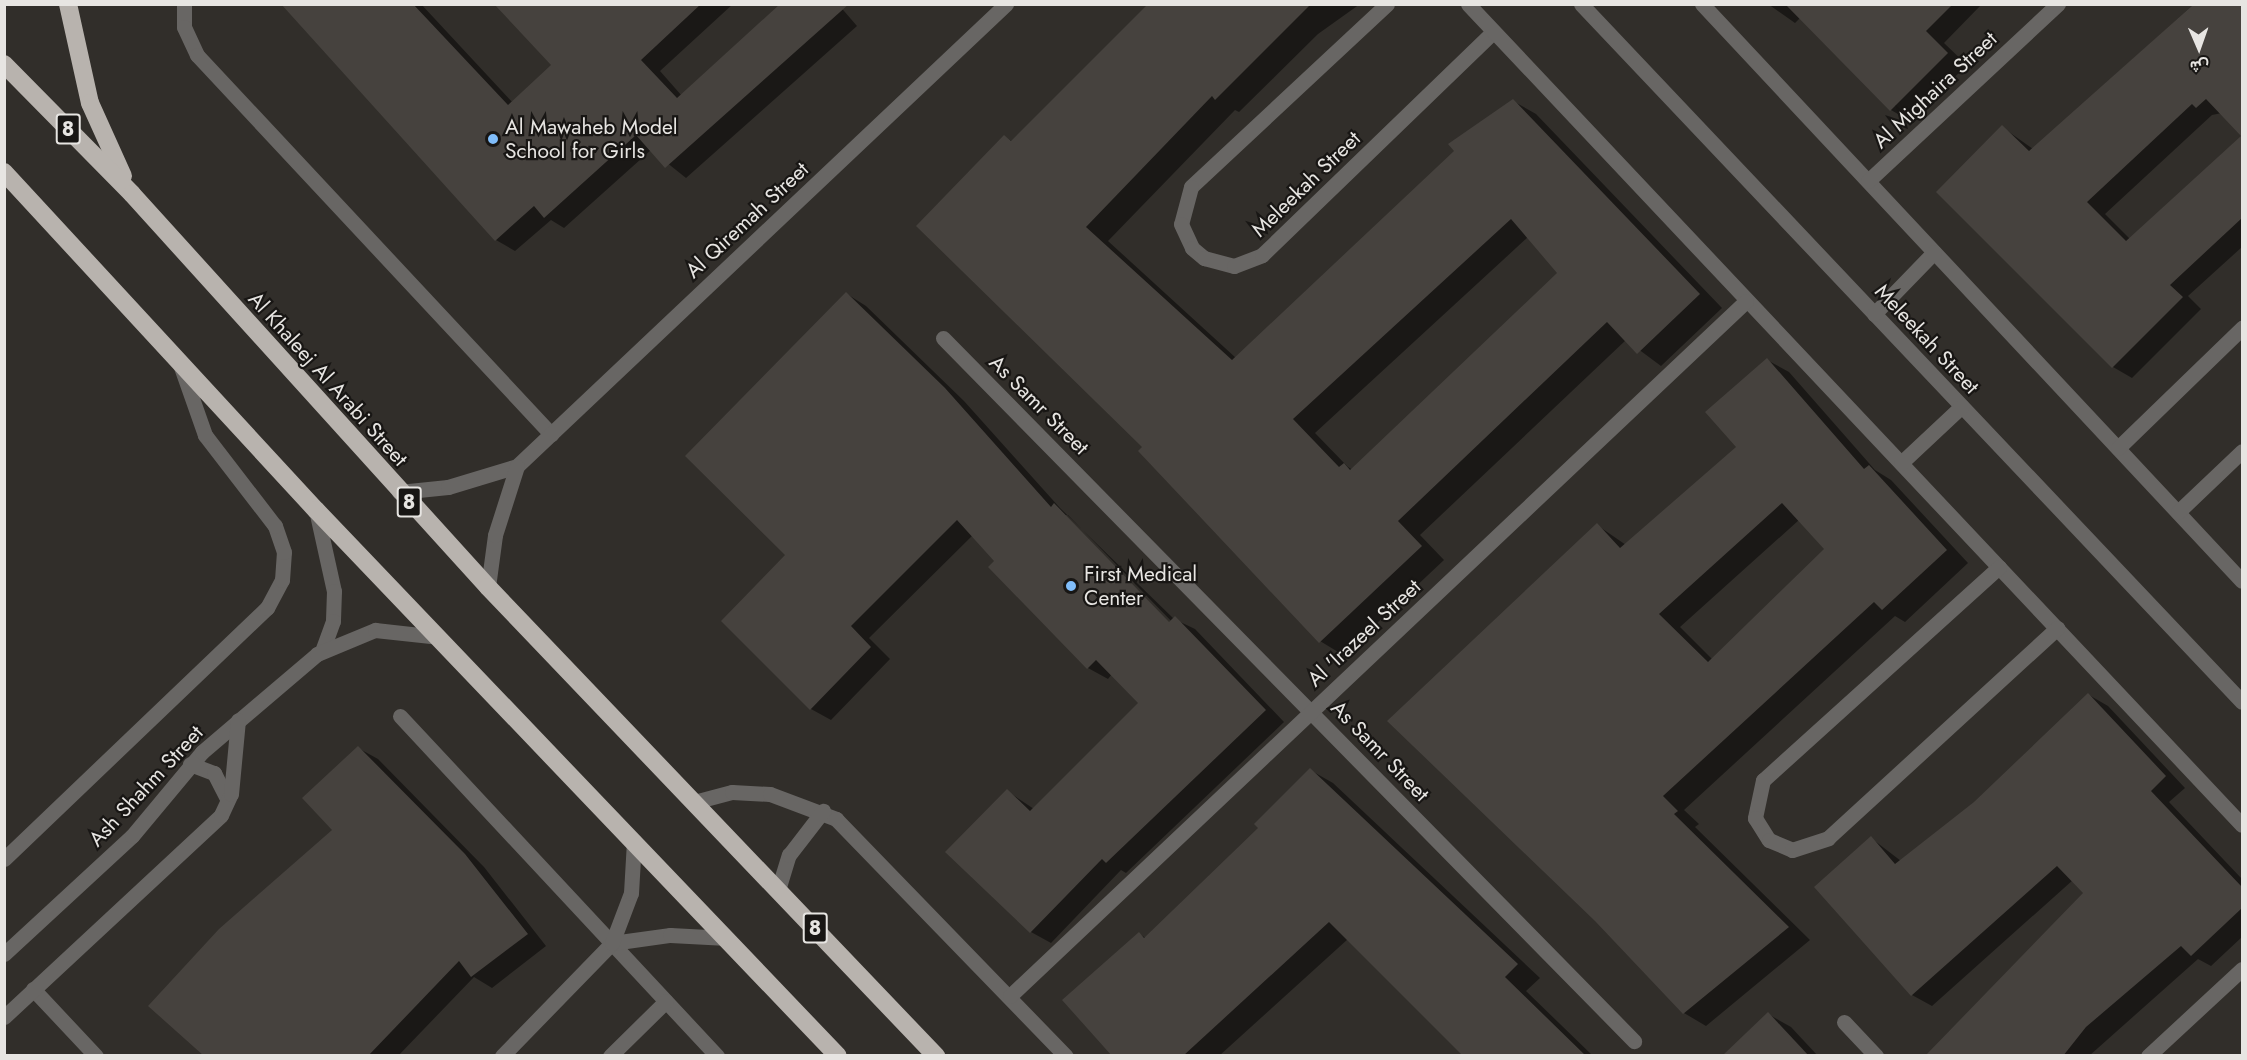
<!DOCTYPE html>
<meta charset="utf-8">
<style>
body{margin:0}
#map{position:relative;width:2247px;height:1060px;overflow:hidden;background:#312e2a;font-family:Jost,Vazirmatn,sans-serif}
div>[style]{position:absolute}
.shadow>*{inset:0;background:#0007}
.building>*{inset:0;background:#46423e}
.minor>*{height:15px;margin:-7.5px;padding:0 7.5px;transform-origin:7.5px;border-radius:7.5px;background:#686664}
.highway>*{height:18px;margin:-9px;padding:0 9px;transform-origin:9px;border-radius:9px;background:#b8b3ae}
.dots>*{width:16px;height:16px;translate:-50% -50%;box-sizing:border-box;border:3px solid #181614;border-radius:50%}
span{translate:-50% -50%;white-space:nowrap;text-align:center;line-height:1.15;-webkit-text-stroke:4.5px #181614;paint-order:stroke}
.shield-label span{padding:2px 4px;background:#181614;border:2px solid;border-radius:4px;-webkit-text-stroke-width:0}
.shield-label{font-size:20px;color:#e7e5e2;font-weight:700}
.street-label{font-size:21px;color:#e7e5e2}
.poi-label{font-size:21px;color:#e7e5e2}
.left{translate:0 -50%;text-align:left}
.frame{position:absolute;inset:0;border:6px solid #e7e5e2;pointer-events:none}
.north{position:absolute;left:2169px;top:18px;width:60px;height:60px;-webkit-text-stroke:4px #181614;paint-order:stroke;rotate:178deg;font-size:16px;font-weight:700;line-height:24px;text-align:center;color:#e7e5e2}
.north::after{content:'';display:block;margin:auto;width:21px;height:27px;background:#e7e5e2;clip-path:polygon(50% 0,100% 100%,50% 72%,0 100%)}
</style>
<div id="map">
<div class="shadow">
<i style="clip-path:polygon(283px 4px,421px 4px,513px 103px,553px 66px,496px 4px,733px 4px,660px 71px,682px 96px,838px 4px,857px 26px,686px 178px,651px 150px,564px 228px,551px 220px,515px 251px,496px 240px)"></i>
<i style="clip-path:polygon(evenodd,1154px 4px,1360px 4px,1318px 34px,1239px 112px,1235px 110px,1108px 241px,1236px 358px,1513px 101px,1536px 114px,1722px 308px,1661px 366px,1626px 340px,1420px 535px,1444px 560px,1343px 655px,1320px 641px,1144px 447px,1004px 136px,1013px 142px,1154px 4px,1528px 237px,1559px 273px,1353px 470px,1348px 467px,1315px 433px,1528px 237px)"></i>
<i style="clip-path:polygon(1768px 4px,1982px 4px,1944px 43px,1967px 65px,1910px 121px,1891px 110px,1800px 18px,1795px 23px)"></i>
<i style="clip-path:polygon(2194px 4px,2242px 4px,2242px 136px,2222px 113px,2212px 115px,2105px 214px,2130px 239px,2242px 136px,2242px 247px,2188px 296px,2201px 309px,2132px 378px,2113px 367px,2002px 127px,2033px 149px)"></i>
<i style="clip-path:polygon(evenodd,847px 294px,866px 306px,964px 401px,1060px 508px,1174px 619px,1195px 629px,1284px 722px,1126px 873px,1121px 870px,1051px 943px,1031px 932px,947px 852px,1007px 791px,1034px 809px,1140px 703px,1112px 674px,1108px 679px,1088px 668px,973px 535px,869px 638px,890px 659px,831px 720px,811px 709px,723px 621px,788px 555px,847px 294px,1063px 515px,1068px 515px,1176px 626px,1173px 628px,1063px 515px)"></i>
<i style="clip-path:polygon(evenodd,1767px 360px,1789px 372px,1875px 470px,1891px 480px,1968px 563px,1905px 622px,1895px 616px,1684px 810px,1699px 824px,1695px 827px,1810px 940px,1706px 1026px,1684px 1013px,1597px 525px,1626px 545px,1738px 448px,1767px 360px,1799px 520px,1826px 549px,1712px 659px,1680px 627px,1799px 520px)"></i>
<i style="clip-path:polygon(2089px 695px,2108px 706px,2185px 788px,2169px 802px,2242px 879px,2242px 937px,2211px 966px,2198px 959px,2089px 1056px,1947px 1056px,2085px 893px,2073px 880px,1932px 1006px,1912px 995px,1816px 887px,1871px 838px,1901px 861px,1975px 803px)"></i>
<i style="clip-path:polygon(358px 748px,378px 759px,484px 867px,546px 946px,492px 988px,474px 977px,398px 1056px,206px 1056px,334px 830px)"></i>
<i style="clip-path:polygon(1310px 770px,1333px 783px,1540px 978px,1526px 991px,1593px 1056px,1465px 1056px,1348px 939px,1219px 1056px,1114px 1056px,1139px 934px,1146px 938px,1260px 828px)"></i>
<i style="clip-path:polygon(1768px 1014px,1791px 1027px,1818px 1056px,1724px 1056px)"></i>
</div>
<div class="building">
<i style="clip-path:polygon(281px 4px,413px 4px,508px 105px,551px 65px,494px 4px,701px 4px,641px 60px,677px 98px,780px 4px,849px 4px,665px 168px,636px 135px,544px 218px,534px 206px,495px 241px)"></i>
<i style="clip-path:polygon(evenodd,1148px 4px,1311px 4px,1215px 100px,1212px 96px,1086px 227px,1232px 360px,1454px 151px,1448px 144px,1513px 99px,1700px 294px,1637px 354px,1607px 322px,1398px 521px,1422px 546px,1319px 643px,1138px 451px,1142px 447px,916px 226px,1004px 135px,1011px 141px,1148px 4px,1511px 219px,1557px 273px,1350px 470px,1344px 463px,1339px 467px,1293px 419px,1511px 219px)"></i>
<i style="clip-path:polygon(1785px 4px,1953px 4px,1926px 31px,1948px 53px,1890px 111px)"></i>
<i style="clip-path:polygon(evenodd,2194px 4px,2242px 4px,2242px 218px,2170px 285px,2183px 297px,2112px 368px,1936px 192px,2002px 125px,2029px 151px,2194px 4px,2206px 99px,2241px 136px,2126px 241px,2087px 202px,2192px 104px,2196px 108px,2206px 99px)"></i>
<i style="clip-path:polygon(846px 292px,945px 388px,1051px 507px,1054px 503px,1169px 622px,1175px 616px,1266px 710px,1106px 863px,1102px 859px,1030px 933px,945px 852px,1007px 789px,1030px 811px,1138px 703px,1096px 660px,1087px 669px,988px 567px,994px 561px,957px 520px,851px 626px,871px 647px,810px 710px,721px 621px,785px 555px,685px 456px)"></i>
<i style="clip-path:polygon(evenodd,1767px 358px,1864px 469px,1869px 465px,1947px 550px,1882px 610px,1874px 602px,1663px 796px,1678px 811px,1674px 814px,1789px 927px,1683px 1014px,1595px 921px,1387px 721px,1597px 523px,1620px 548px,1736px 447px,1705px 412px,1767px 358px,1782px 503px,1824px 549px,1708px 662px,1659px 614px,1782px 503px)"></i>
<i style="clip-path:polygon(2088px 693px,2166px 776px,2151px 791px,2242px 887px,2242px 908px,2191px 956px,2181px 946px,2086px 1027px,2063px 1056px,1925px 1056px,2083px 893px,2057px 866px,1911px 996px,1814px 887px,1871px 836px,1895px 864px,1974px 802px)"></i>
<i style="clip-path:polygon(358px 746px,465px 854px,528px 934px,471px 977px,459px 961px,368px 1056px,204px 1056px,148px 1006px,219px 929px,332px 830px,302px 798px)"></i>
<i style="clip-path:polygon(1310px 768px,1518px 964px,1505px 977px,1586px 1056px,1463px 1056px,1329px 922px,1183px 1056px,1112px 1056px,1062px 1000px,1139px 932px,1144px 938px,1258px 828px,1254px 824px)"></i>
<i style="clip-path:polygon(1768px 1012px,1809px 1056px,1722px 1056px)"></i>
</div>
<div class="minor">
<i style="left:184px;top:4px;width:23px;rotate:90deg"></i>
<i style="left:184px;top:27px;width:31px;rotate:65deg"></i>
<i style="left:197px;top:55px;width:519px;rotate:46.95deg"></i>
<i style="left:1387px;top:4px;width:268px;rotate:137deg"></i>
<i style="left:1191px;top:187px;width:38px;rotate:105deg"></i>
<i style="left:1181px;top:224px;width:26px;rotate:65deg"></i>
<i style="left:1192px;top:248px;width:16px;rotate:40deg"></i>
<i style="left:1204px;top:258px;width:31px;rotate:15deg"></i>
<i style="left:1234px;top:266px;width:30px;rotate:-21deg"></i>
<i style="left:1262px;top:255px;width:321px;rotate:-44deg"></i>
<i style="left:1468px;top:4px;width:1128px;rotate:46.69deg"></i>
<i style="left:1581px;top:4px;width:961px;rotate:46.56deg"></i>
<i style="left:1702px;top:4px;width:790px;rotate:46.9deg"></i>
<i style="left:1868px;top:181px;width:260px;rotate:-43deg"></i>
<i style="left:1874px;top:314px;width:86px;rotate:-45.9deg"></i>
<i style="left:943px;top:338px;width:986px;rotate:45.49deg"></i>
<i style="left:2118px;top:448px;width:173px;rotate:-44.1deg"></i>
<i style="left:1901px;top:463px;width:83px;rotate:-43.1deg"></i>
<i style="left:399px;top:492px;width:49px;rotate:-5.8deg"></i>
<i style="left:448px;top:487px;width:72px;rotate:-16.9deg"></i>
<i style="left:517px;top:466px;width:673px;rotate:-43.37deg"></i>
<i style="left:316px;top:510px;width:83px;rotate:77.5deg"></i>
<i style="left:334px;top:591px;width:30px;rotate:92deg"></i>
<i style="left:333px;top:621px;width:32px;rotate:110deg"></i>
<i style="left:2178px;top:512px;width:88px;rotate:-43.6deg"></i>
<i style="left:1999px;top:567px;width:318px;rotate:137.9deg"></i>
<i style="left:1763px;top:780px;width:39px;rotate:102deg"></i>
<i style="left:1755px;top:818px;width:26px;rotate:58deg"></i>
<i style="left:1769px;top:840px;width:25px;rotate:23deg"></i>
<i style="left:1792px;top:850px;width:38px;rotate:-18deg"></i>
<i style="left:1828px;top:838px;width:311px;rotate:-42.5deg"></i>
<i style="left:488px;top:587px;width:52px;rotate:-82.3deg"></i>
<i style="left:495px;top:535px;width:72px;rotate:-72.3deg"></i>
<i style="left:400px;top:716px;width:465px;rotate:47deg"></i>
<i style="left:190px;top:764px;width:26px;rotate:21deg"></i>
<i style="left:214px;top:773px;width:29px;rotate:63deg"></i>
<i style="left:694px;top:802px;width:39px;rotate:-15deg"></i>
<i style="left:732px;top:792px;width:38px;rotate:3deg"></i>
<i style="left:770px;top:794px;width:71px;rotate:20.7deg"></i>
<i style="left:836px;top:819px;width:330px;rotate:45.9deg"></i>
<i style="left:4px;top:859px;width:364px;rotate:-43.7deg"></i>
<i style="left:267px;top:608px;width:32px;rotate:-62deg"></i>
<i style="left:282px;top:580px;width:28px;rotate:-86deg"></i>
<i style="left:284px;top:552px;width:28px;rotate:-109deg"></i>
<i style="left:275px;top:526px;width:115px;rotate:-127.6deg"></i>
<i style="left:205px;top:435px;width:78px;rotate:-109.4deg"></i>
<i style="left:778px;top:890px;width:37px;rotate:-73deg"></i>
<i style="left:789px;top:855px;width:56px;rotate:-52.3deg"></i>
<i style="left:612px;top:943px;width:59px;rotate:-7.9deg"></i>
<i style="left:670px;top:935px;width:57px;rotate:3deg"></i>
<i style="left:4px;top:954px;width:174px;rotate:-42.7deg"></i>
<i style="left:132px;top:836px;width:109px;rotate:-50.2deg"></i>
<i style="left:202px;top:752px;width:151px;rotate:-40.4deg"></i>
<i style="left:317px;top:654px;width:63px;rotate:-22.5deg"></i>
<i style="left:375px;top:630px;width:63px;rotate:6.3deg"></i>
<i style="left:33px;top:989px;width:92px;rotate:46.8deg"></i>
<i style="left:1010px;top:996px;width:1012px;rotate:-43.36deg"></i>
<i style="left:4px;top:1017px;width:296px;rotate:-42.9deg"></i>
<i style="left:221px;top:815px;width:23px;rotate:-65deg"></i>
<i style="left:231px;top:794px;width:74px;rotate:-84.6deg"></i>
<i style="left:1844px;top:1022px;width:47px;rotate:46.7deg"></i>
<i style="left:502px;top:1056px;width:158px;rotate:-45.8deg"></i>
<i style="left:612px;top:943px;width:53px;rotate:-69.2deg"></i>
<i style="left:631px;top:893px;width:52px;rotate:-86.7deg"></i>
<i style="left:610px;top:1056px;width:78px;rotate:-44.5deg"></i>
<i style="left:2148px;top:1056px;width:128px;rotate:-42.8deg"></i>
</div>
<div class="highway">
<i style="left:68px;top:4px;width:101px;rotate:77.5deg"></i>
<i style="left:90px;top:103px;width:80px;rotate:65.7deg"></i>
<i style="left:4px;top:64px;width:182px;rotate:45.4deg"></i>
<i style="left:132px;top:194px;width:530px;rotate:47.83deg"></i>
<i style="left:488px;top:587px;width:649px;rotate:46.31deg"></i>
<i style="left:4px;top:172px;width:460px;rotate:47.3deg"></i>
<i style="left:316px;top:510px;width:755px;rotate:46.29deg"></i>
</div>
<div class="dots">
<i style="left:493px;top:139px;background:#80bdfa"></i>
<i style="left:1071px;top:586px;background:#80bdfa"></i>
</div>
<div class="shield-label">
<span style="left:68px;top:129px">8</span>
<span style="left:409px;top:502px">8</span>
<span style="left:815px;top:928px">8</span>
</div>
<div class="street-label">
<span style="left:1935px;top:90px;rotate:-43deg">Al Mighaira Street</span>
<span style="left:1306px;top:184px;rotate:-44deg">Meleekah Street</span>
<span style="left:747px;top:220px;rotate:-43deg">Al Qiremah Street</span>
<span style="left:1927px;top:339px;rotate:47deg">Meleekah Street</span>
<span style="left:328px;top:379px;rotate:48deg">Al Khaleej Al Arabi Street</span>
<span style="left:1039px;top:405px;rotate:45deg">As Samr Street</span>
<span style="left:1364px;top:633px;rotate:-43deg">Al 'Irazeel Street</span>
<span style="left:1380px;top:751px;rotate:46deg">As Samr Street</span>
<span style="left:146px;top:786px;rotate:-47deg">Ash Shahm Street</span>
</div>
<div class="poi-label">
<span class="left" style="left:505px;top:139px">Al Mawaheb Model<br>School for Girls</span>
<span class="left" style="left:1084px;top:586px">First Medical<br>Center</span>
</div>
<div class="frame"></div>
<div class="north">ش</div>
</div>
